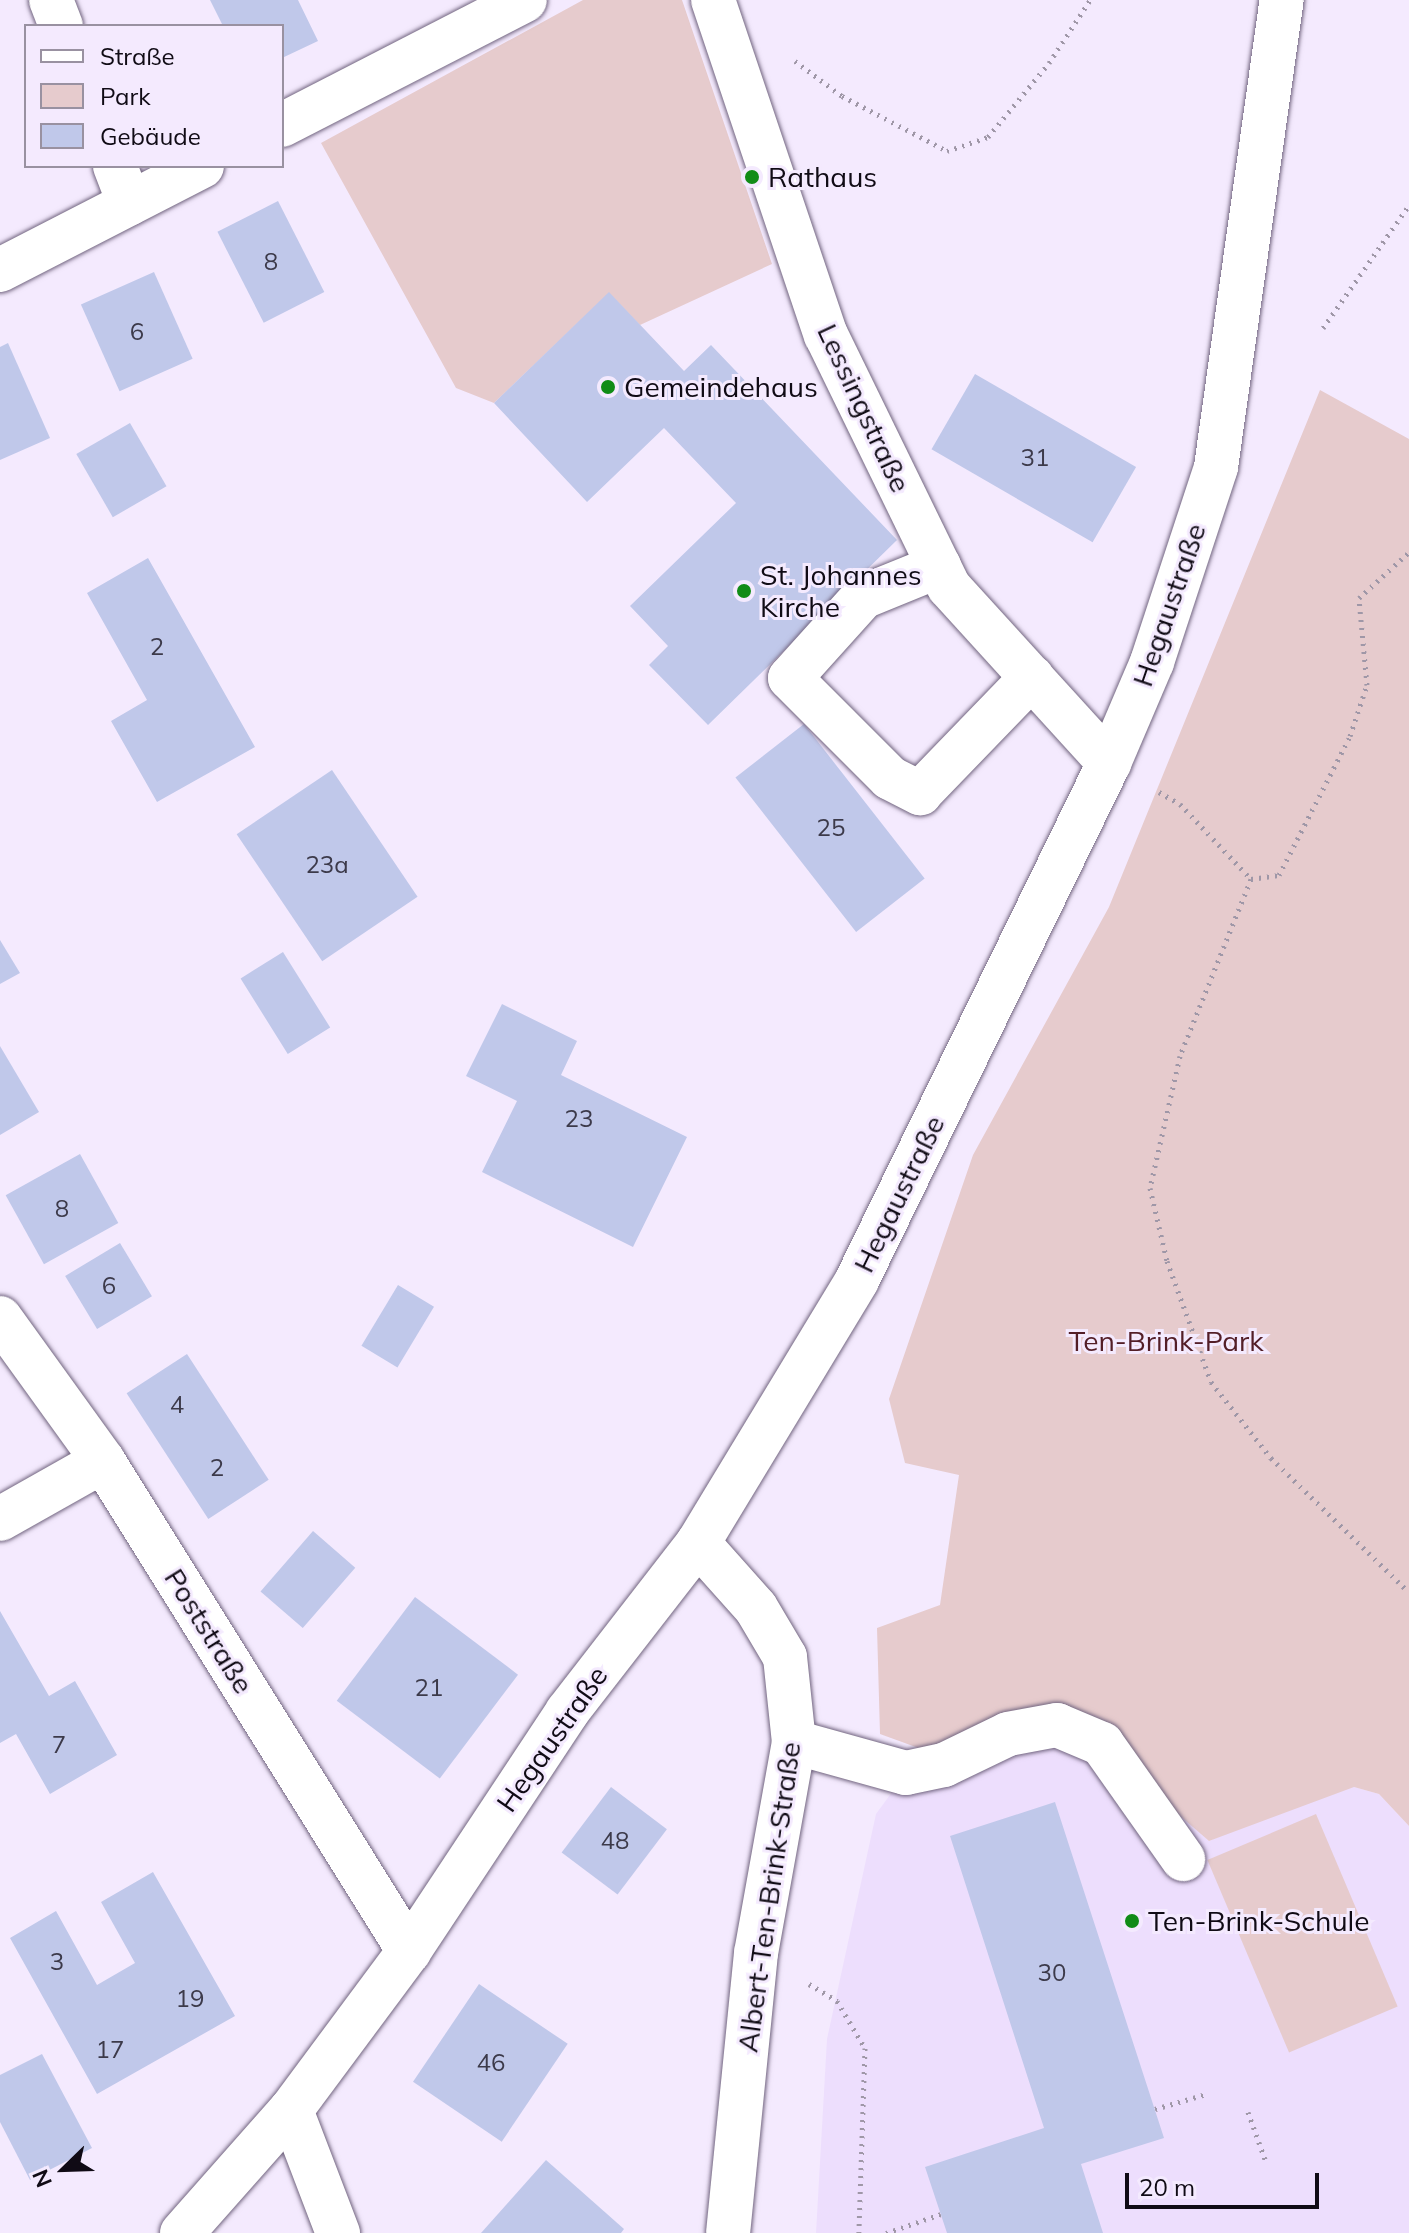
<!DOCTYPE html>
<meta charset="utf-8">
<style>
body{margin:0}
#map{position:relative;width:1409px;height:2233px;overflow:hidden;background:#f4eafe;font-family:Mulish,sans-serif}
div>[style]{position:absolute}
.built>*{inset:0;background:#eddefd}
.green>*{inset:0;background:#e6cbcd;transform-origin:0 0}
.building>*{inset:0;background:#c0c8ea;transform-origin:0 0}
.path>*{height:5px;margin-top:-2.5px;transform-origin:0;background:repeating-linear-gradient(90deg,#9f97a7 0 2px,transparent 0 8px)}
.roads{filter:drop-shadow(0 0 2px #71647f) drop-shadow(0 0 2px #71647f)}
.minor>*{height:44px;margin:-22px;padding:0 22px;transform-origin:22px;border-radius:22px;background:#fff}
.major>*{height:44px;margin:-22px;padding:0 22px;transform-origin:22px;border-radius:22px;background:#fff}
.dots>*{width:22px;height:22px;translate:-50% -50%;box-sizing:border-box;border:4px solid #f4eafe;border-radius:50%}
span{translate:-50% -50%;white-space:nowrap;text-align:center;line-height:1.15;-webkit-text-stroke:6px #f4eafe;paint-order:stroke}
.number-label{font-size:24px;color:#3c3a4a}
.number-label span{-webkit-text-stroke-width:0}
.poi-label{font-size:28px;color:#100b15}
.left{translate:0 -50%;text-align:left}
.street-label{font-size:28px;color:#100b15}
.park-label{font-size:28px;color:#531e27}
.legend{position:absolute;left:24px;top:24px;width:260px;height:144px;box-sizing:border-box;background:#f4eafe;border:2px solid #9991a1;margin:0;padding:10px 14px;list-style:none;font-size:24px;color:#100b15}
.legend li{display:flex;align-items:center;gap:16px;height:40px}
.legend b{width:40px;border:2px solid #9991a1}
.north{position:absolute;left:24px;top:2129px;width:80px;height:80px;-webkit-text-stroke:6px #f4eafe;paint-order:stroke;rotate:247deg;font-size:22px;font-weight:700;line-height:32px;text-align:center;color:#100b15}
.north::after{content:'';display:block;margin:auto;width:28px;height:36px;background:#100b15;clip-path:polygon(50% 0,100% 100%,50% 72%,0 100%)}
.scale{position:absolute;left:1125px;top:2173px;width:194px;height:36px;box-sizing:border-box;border:4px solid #100b15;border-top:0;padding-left:10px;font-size:24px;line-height:28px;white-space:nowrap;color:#100b15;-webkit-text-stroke:6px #f4eafe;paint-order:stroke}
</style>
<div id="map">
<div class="built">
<i style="clip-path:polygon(1062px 1706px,1209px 1841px,1329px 1790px,1354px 1787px,1379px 1794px,1409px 1826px,1409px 2233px,816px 2233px,827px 2039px,876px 1814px,906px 1773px)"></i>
</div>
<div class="green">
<i style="clip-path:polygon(583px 0,682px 0,772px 264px,640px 325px,609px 293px,494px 403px,456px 388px,321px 143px)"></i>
<i style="clip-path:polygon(1320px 390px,1409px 439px,1409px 1826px,1379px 1794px,1354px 1787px,1209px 1841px,1163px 1801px,1119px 1738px,924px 1750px,880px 1734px,877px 1628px,940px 1605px,959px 1475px,905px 1463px,889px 1399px,973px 1155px,1109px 907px)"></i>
<i style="left:1316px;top:1814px;width:209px;height:118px;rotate:67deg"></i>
</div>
<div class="building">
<i style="clip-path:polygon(210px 0,298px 0,318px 41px,282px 58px,282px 26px,223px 26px)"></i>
<i style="left:278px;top:201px;width:102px;height:68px;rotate:63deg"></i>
<i style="left:154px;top:272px;width:95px;height:80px;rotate:66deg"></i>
<i style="clip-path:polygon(609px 292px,684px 371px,711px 345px,897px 540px,708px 725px,649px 665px,668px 646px,630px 606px,736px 503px,664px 428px,587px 502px,494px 403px)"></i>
<i style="clip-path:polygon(8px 343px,50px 438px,0 460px,0 347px)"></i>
<i style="left:975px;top:374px;width:186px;height:87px;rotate:30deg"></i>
<i style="left:130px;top:423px;width:73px;height:62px;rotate:60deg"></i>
<i style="clip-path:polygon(148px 558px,255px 747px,157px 802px,111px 721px,147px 700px,87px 593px)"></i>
<i style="left:804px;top:724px;width:196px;height:87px;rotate:52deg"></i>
<i style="left:332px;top:770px;width:153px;height:115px;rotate:56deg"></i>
<i style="clip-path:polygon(0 940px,20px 973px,0 984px)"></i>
<i style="left:283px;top:952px;width:89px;height:50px;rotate:58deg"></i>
<i style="clip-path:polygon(502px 1004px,577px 1041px,561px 1075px,687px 1137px,633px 1247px,482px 1172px,517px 1101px,466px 1076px)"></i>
<i style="clip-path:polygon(0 1046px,39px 1112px,0 1135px)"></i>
<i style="left:80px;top:1154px;width:79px;height:85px;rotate:61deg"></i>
<i style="left:120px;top:1243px;width:62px;height:64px;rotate:59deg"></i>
<i style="left:398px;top:1285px;width:42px;height:71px;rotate:31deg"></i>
<i style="left:187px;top:1354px;width:150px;height:72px;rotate:57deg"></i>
<i style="left:313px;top:1531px;width:56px;height:80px;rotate:41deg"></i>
<i style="left:415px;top:1597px;width:129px;height:130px;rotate:37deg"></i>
<i style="clip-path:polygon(0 1611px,49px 1696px,75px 1681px,117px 1755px,50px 1794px,16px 1734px,0 1743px)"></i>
<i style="left:611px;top:1787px;width:70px;height:82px;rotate:37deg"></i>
<i style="clip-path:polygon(1055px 1802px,1164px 2138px,1081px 2164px,1103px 2233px,947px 2233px,925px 2167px,1044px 2128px,950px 1836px)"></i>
<i style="clip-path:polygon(153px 1872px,235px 2016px,97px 2094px,10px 1938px,56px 1911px,97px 1985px,135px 1963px,101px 1902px)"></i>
<i style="left:479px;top:1984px;width:107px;height:118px;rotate:34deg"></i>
<i style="clip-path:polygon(42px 2054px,92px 2148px,30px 2180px,0 2122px,0 2075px)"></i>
<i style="clip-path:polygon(546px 2160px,624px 2229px,621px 2233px,481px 2233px)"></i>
</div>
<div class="path">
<i style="left:795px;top:61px;width:59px;rotate:36.7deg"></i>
<i style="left:842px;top:96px;width:119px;rotate:27.6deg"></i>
<i style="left:947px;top:151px;width:43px;rotate:-18.9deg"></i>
<i style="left:988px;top:137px;width:96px;rotate:-50.5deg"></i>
<i style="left:1049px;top:63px;width:75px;rotate:-56.9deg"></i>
<i style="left:1323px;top:328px;width:150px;rotate:-55deg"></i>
<i style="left:1159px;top:792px;width:24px;rotate:30deg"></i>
<i style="left:1180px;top:804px;width:103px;rotate:46.6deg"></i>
<i style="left:1251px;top:879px;width:191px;rotate:111.9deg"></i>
<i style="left:1180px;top:1056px;width:135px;rotate:102.8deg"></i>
<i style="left:1150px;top:1188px;width:75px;rotate:76.9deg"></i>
<i style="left:1167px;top:1261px;width:129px;rotate:70deg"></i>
<i style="left:1211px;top:1382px;width:97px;rotate:51.7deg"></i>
<i style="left:1271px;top:1458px;width:192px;rotate:44.2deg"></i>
<i style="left:1251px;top:879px;width:28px;rotate:-8deg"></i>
<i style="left:1279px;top:875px;width:156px;rotate:-62.9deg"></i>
<i style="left:1350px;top:736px;width:54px;rotate:-71.6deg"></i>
<i style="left:1367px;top:685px;width:87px;rotate:-95.3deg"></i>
<i style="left:1359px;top:598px;width:68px;rotate:-42.6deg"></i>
<i style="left:809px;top:1984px;width:33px;rotate:31deg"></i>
<i style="left:837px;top:2001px;width:55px;rotate:59.2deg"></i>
<i style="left:865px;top:2048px;width:185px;rotate:91.9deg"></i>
<i style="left:1155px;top:2109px;width:53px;rotate:-16.4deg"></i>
<i style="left:1248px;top:2112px;width:53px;rotate:70.2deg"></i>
<i style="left:886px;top:2233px;width:58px;rotate:-19.1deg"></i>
</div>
<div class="roads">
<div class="minor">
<i style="left:51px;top:0;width:28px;rotate:69deg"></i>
<i style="left:713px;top:0;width:354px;rotate:71.4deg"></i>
<i style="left:826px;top:335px;width:280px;rotate:64deg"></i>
<i style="left:949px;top:587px;width:238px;rotate:47.7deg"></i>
<i style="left:282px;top:125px;width:273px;rotate:-27.2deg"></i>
<i style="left:115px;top:166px;width:40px;rotate:69deg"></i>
<i style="left:0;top:270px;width:227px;rotate:-27.2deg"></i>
<i style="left:939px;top:566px;width:82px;rotate:157.8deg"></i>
<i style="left:863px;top:597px;width:109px;rotate:132deg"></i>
<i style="left:790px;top:678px;width:141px;rotate:45deg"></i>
<i style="left:890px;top:778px;width:34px;rotate:27deg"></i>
<i style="left:920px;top:793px;width:161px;rotate:-46deg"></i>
<i style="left:0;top:1318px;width:176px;rotate:54.2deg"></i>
<i style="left:103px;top:1461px;width:578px;rotate:58.02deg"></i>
<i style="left:0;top:1519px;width:118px;rotate:-29.4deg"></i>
<i style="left:698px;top:1543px;width:87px;rotate:48.3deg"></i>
<i style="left:756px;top:1608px;width:57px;rotate:59.4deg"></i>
<i style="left:785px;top:1657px;width:85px;rotate:84deg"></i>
<i style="left:794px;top:1742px;width:214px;rotate:100.2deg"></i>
<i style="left:756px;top:1953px;width:281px;rotate:95.7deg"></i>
<i style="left:794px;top:1742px;width:116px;rotate:15.5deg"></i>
<i style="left:906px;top:1773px;width:39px;rotate:-12deg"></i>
<i style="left:944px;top:1765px;width:71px;rotate:-25.8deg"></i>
<i style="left:1008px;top:1734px;width:50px;rotate:-10.4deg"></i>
<i style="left:1057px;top:1725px;width:49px;rotate:22.9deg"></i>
<i style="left:1102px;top:1744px;width:141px;rotate:54.8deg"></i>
<i style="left:291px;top:2110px;width:132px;rotate:69.1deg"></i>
</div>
<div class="major">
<i style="left:182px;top:2233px;width:164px;rotate:-48.5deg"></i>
<i style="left:291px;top:2110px;width:198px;rotate:-53.4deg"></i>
<i style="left:409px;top:1951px;width:287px;rotate:-56.5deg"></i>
<i style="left:567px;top:1712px;width:214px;rotate:-52.2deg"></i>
<i style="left:698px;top:1543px;width:307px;rotate:-58.8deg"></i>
<i style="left:857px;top:1280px;width:575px;rotate:-64.01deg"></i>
<i style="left:1109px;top:763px;width:110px;rotate:-66.9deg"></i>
<i style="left:1152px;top:662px;width:205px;rotate:-71.8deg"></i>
<i style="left:1216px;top:467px;width:472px;rotate:-82deg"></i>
</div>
</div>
<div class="dots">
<i style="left:752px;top:177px;background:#118c17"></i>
<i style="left:608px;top:387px;background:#118c17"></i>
<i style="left:744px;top:591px;background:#118c17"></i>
<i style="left:1132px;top:1921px;background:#118c17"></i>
</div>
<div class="number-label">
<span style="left:271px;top:262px">8</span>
<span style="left:137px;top:332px">6</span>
<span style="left:1035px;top:458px">31</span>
<span style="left:157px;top:647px">2</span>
<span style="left:831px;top:828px">25</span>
<span style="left:327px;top:865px">23a</span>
<span style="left:579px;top:1119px">23</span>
<span style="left:62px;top:1209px">8</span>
<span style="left:109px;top:1286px">6</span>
<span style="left:177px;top:1405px">4</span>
<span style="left:217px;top:1468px">2</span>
<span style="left:429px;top:1688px">21</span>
<span style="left:59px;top:1745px">7</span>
<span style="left:615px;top:1841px">48</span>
<span style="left:57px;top:1962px">3</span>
<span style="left:1052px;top:1973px">30</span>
<span style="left:190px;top:1999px">19</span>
<span style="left:110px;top:2050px">17</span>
<span style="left:491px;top:2063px">46</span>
</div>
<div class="poi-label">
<span class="left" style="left:768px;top:177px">Rathaus</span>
<span class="left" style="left:624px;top:387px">Gemeindehaus</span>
<span class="left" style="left:760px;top:591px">St. Johannes<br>Kirche</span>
<span class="left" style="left:1148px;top:1921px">Ten-Brink-Schule</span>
</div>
<div class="street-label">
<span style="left:864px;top:408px;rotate:65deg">Lessingstraße</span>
<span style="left:1169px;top:605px;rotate:-71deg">Hegaustraße</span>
<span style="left:899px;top:1194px;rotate:-64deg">Hegaustraße</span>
<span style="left:209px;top:1631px;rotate:58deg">Poststraße</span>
<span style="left:552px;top:1739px;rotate:-55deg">Hegaustraße</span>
<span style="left:769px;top:1897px;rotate:-82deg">Albert-Ten-Brink-Straße</span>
</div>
<div class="park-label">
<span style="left:1166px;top:1341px">Ten-Brink-Park</span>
</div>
<ul class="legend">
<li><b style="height:10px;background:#fff"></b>Straße</li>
<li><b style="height:22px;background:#e6cbcd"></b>Park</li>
<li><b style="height:22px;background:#c0c8ea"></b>Gebäude</li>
</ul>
<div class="north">N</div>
<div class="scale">20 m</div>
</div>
